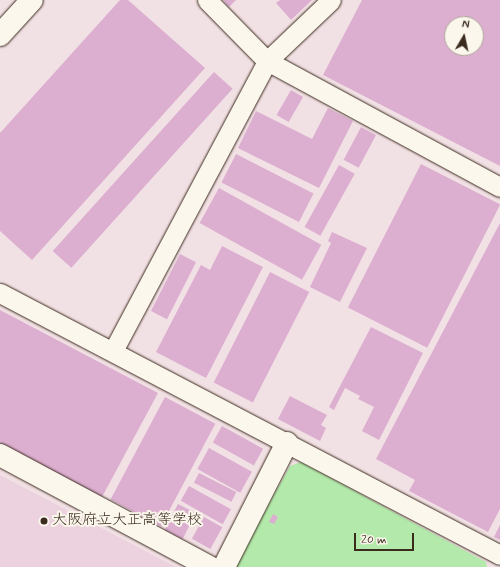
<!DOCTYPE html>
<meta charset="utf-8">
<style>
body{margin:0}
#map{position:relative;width:500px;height:567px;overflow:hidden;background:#f2e1e4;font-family:Mynerve,"Klee One",sans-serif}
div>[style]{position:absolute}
.built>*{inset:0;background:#ebd2de}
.green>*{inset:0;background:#b3e9ab}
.building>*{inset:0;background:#dcaed0;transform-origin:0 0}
.roads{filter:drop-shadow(0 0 1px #3b2a1e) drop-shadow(0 0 1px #3b2a1e)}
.street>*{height:19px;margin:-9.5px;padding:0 9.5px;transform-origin:9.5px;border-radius:9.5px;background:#fbf7ec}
.secondary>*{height:22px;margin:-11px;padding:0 11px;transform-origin:11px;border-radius:11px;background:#fbf7ec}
.dots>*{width:11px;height:11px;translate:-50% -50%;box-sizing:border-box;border:2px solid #fbf7ec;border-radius:50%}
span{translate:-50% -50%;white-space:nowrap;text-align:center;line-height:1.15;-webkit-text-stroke:4px #fbf7ec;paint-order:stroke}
.poi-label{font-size:15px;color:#3b2a1e}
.left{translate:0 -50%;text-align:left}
.north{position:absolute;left:444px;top:16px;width:40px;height:40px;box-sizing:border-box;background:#fbf7ec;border:1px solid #aea59a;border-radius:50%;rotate:9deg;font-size:11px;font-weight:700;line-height:16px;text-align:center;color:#3b2a1e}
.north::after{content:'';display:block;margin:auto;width:14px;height:18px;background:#3b2a1e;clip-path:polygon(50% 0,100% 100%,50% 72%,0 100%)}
.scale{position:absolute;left:354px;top:533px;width:60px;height:18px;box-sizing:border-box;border:2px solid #3b2a1e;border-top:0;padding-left:5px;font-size:12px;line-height:14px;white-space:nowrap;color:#3b2a1e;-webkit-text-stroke:3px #fbf7ec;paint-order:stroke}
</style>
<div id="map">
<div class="built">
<i style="clip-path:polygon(0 475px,176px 567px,0 567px)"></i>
</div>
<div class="green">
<i style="clip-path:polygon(301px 462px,486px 562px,487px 567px,237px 567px,237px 560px,290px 466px)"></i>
</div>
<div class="building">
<i style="clip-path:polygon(120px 0,128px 0,205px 68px,32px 260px,0 231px,0 133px)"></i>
<i style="clip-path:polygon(223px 0,236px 0,229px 7px)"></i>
<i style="clip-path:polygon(280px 0,312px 0,291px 20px,276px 3px)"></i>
<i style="clip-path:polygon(evenodd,362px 0,500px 0,500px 166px,323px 75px,362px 0,452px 24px,476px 24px,476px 48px,452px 48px,452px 24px)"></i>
<i style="left:214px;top:72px;width:25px;height:241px;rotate:42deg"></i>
<i style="left:291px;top:90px;width:14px;height:29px;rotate:30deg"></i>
<i style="clip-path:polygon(328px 108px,353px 121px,319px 188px,238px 148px,256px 111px,312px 139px)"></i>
<i style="left:361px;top:127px;width:17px;height:37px;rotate:28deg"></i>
<i style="left:236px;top:154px;width:87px;height:32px;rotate:27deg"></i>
<i style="left:421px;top:164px;width:89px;height:161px;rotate:27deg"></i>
<i style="left:339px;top:165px;width:18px;height:71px;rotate:29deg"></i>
<i style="left:219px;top:188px;width:117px;height:40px;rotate:29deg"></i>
<i style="clip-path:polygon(500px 223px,500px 509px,488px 532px,409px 491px,415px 480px,376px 459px)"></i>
<i style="clip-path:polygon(332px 232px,367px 248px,340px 302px,310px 287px,331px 243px,328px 241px)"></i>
<i style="clip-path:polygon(222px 246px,263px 267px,206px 378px,156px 352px,201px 265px,210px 270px)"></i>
<i style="left:180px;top:254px;width:18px;height:64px;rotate:27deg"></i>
<i style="left:270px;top:272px;width:44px;height:124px;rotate:27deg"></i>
<i style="clip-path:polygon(0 310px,158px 393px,102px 497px,0 443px)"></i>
<i style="clip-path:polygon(371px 327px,423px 353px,379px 440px,362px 431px,374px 407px,358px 399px,360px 396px,345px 388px,334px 410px,329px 407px)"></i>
<i style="clip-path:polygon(290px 396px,327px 415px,321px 425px,326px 428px,320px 441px,278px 419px)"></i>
<i style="left:165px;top:397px;width:57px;height:116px;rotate:28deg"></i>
<i style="left:222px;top:426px;width:47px;height:19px;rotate:29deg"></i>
<i style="left:209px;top:448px;width:49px;height:24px;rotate:29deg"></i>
<i style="left:199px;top:473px;width:42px;height:11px;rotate:27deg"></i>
<i style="left:189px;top:486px;width:48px;height:17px;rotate:29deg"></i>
<i style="left:178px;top:504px;width:20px;height:29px;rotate:27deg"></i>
<i style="clip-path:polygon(273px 514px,278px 517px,274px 524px,269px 522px)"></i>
<i style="left:204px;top:517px;width:21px;height:25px;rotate:29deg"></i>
<i style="clip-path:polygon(500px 525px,500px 540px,494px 537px)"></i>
</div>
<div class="roads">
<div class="street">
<i style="left:207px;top:0;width:86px;rotate:45.5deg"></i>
<i style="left:267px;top:61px;width:265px;rotate:28.4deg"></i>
<i style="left:0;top:293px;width:564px;rotate:27.65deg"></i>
<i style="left:113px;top:351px;width:328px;rotate:-62deg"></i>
<i style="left:267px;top:61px;width:88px;rotate:-43.6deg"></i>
</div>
<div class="secondary">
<i style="left:0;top:35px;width:47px;rotate:-47.6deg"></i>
<i style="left:0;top:455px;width:238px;rotate:28.1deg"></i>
<i style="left:224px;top:567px;width:139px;rotate:-63.1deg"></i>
</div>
</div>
<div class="dots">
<i style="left:44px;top:521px;background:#3b2a1e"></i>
</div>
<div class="poi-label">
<span class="left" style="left:52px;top:521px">大阪府立大正高等学校</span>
</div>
<div class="north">N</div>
<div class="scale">20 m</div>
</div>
